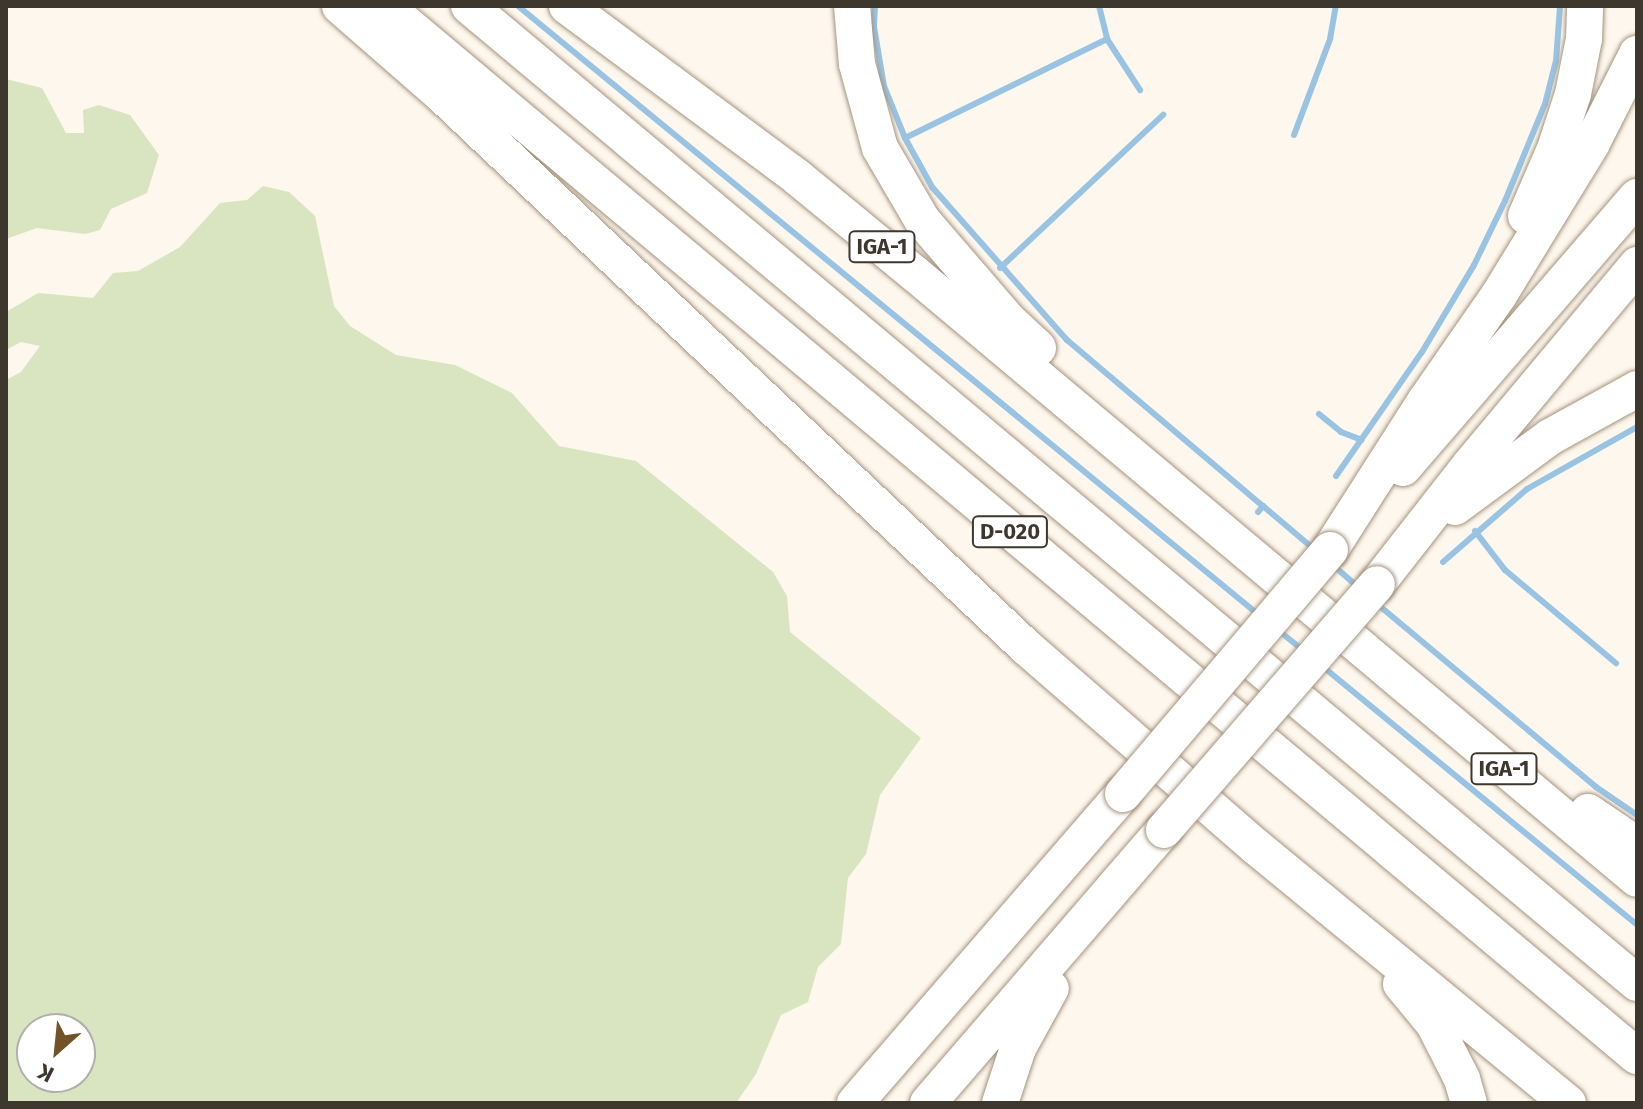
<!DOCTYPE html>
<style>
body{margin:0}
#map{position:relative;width:1643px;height:1109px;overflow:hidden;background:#fef7ed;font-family:"Fira Sans",sans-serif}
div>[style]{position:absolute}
.green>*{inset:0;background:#d8e5c0}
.stream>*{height:6px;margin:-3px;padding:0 3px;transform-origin:3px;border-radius:3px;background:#99c3e3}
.roads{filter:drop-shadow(0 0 2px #a4937d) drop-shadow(0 0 2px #a4937d)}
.highway>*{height:36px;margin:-18px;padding:0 18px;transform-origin:18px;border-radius:18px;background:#fff}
.bridges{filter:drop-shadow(0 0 2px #a4937d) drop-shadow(0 0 2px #a4937d)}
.highway-bridge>*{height:36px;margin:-18px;padding:0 18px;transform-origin:18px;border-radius:18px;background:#fff}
span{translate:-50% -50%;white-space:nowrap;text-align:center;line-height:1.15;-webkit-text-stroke:8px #fff;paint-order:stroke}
.shield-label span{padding:2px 6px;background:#fff;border:2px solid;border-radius:6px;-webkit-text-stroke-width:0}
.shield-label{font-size:22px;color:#3e372e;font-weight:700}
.frame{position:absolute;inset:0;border:8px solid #3e372e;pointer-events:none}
.north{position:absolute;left:16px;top:1013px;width:80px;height:80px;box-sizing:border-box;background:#fff;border:2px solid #b2afab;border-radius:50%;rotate:207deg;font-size:22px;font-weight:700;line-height:32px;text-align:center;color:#3e372e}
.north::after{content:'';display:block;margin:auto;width:28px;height:36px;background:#735228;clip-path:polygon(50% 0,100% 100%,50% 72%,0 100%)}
</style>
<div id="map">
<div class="green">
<i style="clip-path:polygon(6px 79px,42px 88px,66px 133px,84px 133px,83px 110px,99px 105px,130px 115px,159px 155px,147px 193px,111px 209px,100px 230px,85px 234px,37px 228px,6px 239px)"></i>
<i style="clip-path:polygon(evenodd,263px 186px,289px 192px,315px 216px,334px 306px,350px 326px,396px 355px,455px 365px,512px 393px,559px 446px,636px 461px,773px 572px,787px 596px,790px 632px,921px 738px,880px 795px,866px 854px,848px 878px,841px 944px,818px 967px,808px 1002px,781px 1015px,756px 1074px,736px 1103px,6px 1103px,6px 380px,21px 372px,40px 346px,21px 342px,6px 350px,6px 312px,38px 293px,93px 298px,113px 273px,138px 271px,180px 247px,220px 203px,247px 200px,263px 186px,32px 1029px,80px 1029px,80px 1077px,32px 1077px,32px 1029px)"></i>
</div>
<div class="stream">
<i style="left:518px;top:6px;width:961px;rotate:39.42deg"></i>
<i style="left:875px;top:6px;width:21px;rotate:93deg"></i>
<i style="left:874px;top:27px;width:60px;rotate:80.4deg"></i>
<i style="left:884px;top:86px;width:56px;rotate:68deg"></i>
<i style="left:905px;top:138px;width:56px;rotate:61.1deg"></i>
<i style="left:932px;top:187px;width:204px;rotate:48.6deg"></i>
<i style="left:1067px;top:340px;width:257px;rotate:40.3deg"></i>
<i style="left:1099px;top:6px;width:34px;rotate:76deg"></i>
<i style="left:1107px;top:39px;width:61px;rotate:57.1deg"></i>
<i style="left:1294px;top:135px;width:103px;rotate:-69.4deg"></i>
<i style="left:1330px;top:39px;width:34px;rotate:-80deg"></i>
<i style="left:905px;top:138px;width:225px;rotate:-26.1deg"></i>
<i style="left:1000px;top:268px;width:224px;rotate:-43.2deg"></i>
<i style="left:1319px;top:414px;width:28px;rotate:39deg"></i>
<i style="left:1341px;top:432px;width:22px;rotate:21deg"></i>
<i style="left:1336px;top:476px;width:151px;rotate:-55.3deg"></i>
<i style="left:1422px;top:352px;width:101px;rotate:-59.1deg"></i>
<i style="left:1474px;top:265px;width:71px;rotate:-64.2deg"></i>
<i style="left:1505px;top:201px;width:105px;rotate:-67.6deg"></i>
<i style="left:1545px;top:104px;width:44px;rotate:-75.7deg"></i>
<i style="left:1556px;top:61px;width:55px;rotate:-85.8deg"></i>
<i style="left:1258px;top:512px;width:8px;rotate:-50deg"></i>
<i style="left:1263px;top:506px;width:70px;rotate:40.3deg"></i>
<i style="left:1475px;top:531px;width:49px;rotate:52.4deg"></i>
<i style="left:1505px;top:570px;width:145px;rotate:40deg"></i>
<i style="left:1443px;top:562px;width:111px;rotate:-41deg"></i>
<i style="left:1527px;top:489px;width:126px;rotate:-29.4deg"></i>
<i style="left:1334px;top:566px;width:33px;rotate:41deg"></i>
<i style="left:1376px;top:603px;width:287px;rotate:39.9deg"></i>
<i style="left:1596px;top:787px;width:50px;rotate:34.3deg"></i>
<i style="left:1278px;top:630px;width:33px;rotate:39deg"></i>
<i style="left:1322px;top:666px;width:408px;rotate:39.4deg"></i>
</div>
<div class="roads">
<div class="highway">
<i style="left:340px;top:6px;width:134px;rotate:41.1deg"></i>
<i style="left:441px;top:94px;width:805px;rotate:43.39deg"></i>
<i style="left:1026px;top:647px;width:303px;rotate:41deg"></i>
<i style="left:1255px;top:846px;width:405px;rotate:39.4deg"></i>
<i style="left:385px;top:6px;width:1634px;rotate:39.99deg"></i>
<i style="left:469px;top:6px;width:1523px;rotate:39.91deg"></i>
<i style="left:567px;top:6px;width:287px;rotate:36.6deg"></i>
<i style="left:797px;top:177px;width:151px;rotate:39.4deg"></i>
<i style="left:914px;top:273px;width:943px;rotate:39.97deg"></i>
<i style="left:852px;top:6px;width:58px;rotate:85.1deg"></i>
<i style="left:857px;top:64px;width:87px;rotate:74.7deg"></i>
<i style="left:880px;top:148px;width:83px;rotate:59.7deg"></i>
<i style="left:922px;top:220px;width:132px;rotate:49.3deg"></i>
<i style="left:1008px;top:320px;width:41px;rotate:43deg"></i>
<i style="left:1526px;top:216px;width:73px;rotate:-66.6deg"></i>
<i style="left:1555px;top:149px;width:58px;rotate:-71.9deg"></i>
<i style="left:1573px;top:94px;width:56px;rotate:-78.7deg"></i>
<i style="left:1584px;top:39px;width:33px;rotate:-88deg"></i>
<i style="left:1403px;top:468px;width:358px;rotate:-49.2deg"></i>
<i style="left:1455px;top:507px;width:118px;rotate:-36.4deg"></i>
<i style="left:1550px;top:437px;width:99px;rotate:-28.9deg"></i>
<i style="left:1330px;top:550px;width:178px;rotate:-57.4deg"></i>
<i style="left:1426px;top:400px;width:128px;rotate:-55.2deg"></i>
<i style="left:1499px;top:295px;width:178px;rotate:-58.5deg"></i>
<i style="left:1592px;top:143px;width:100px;rotate:-63.2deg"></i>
<i style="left:1377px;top:584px;width:151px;rotate:-52deg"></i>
<i style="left:1470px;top:465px;width:261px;rotate:-50.1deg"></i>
<i style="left:1588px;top:812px;width:59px;rotate:34deg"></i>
<i style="left:1401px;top:984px;width:52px;rotate:50.5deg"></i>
<i style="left:1434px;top:1024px;width:62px;rotate:63deg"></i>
<i style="left:1462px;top:1079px;width:25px;rotate:74deg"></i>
<i style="left:855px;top:1103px;width:409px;rotate:-49.1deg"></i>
<i style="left:928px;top:1103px;width:361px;rotate:-49.2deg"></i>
<i style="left:1000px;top:1103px;width:58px;rotate:-71.9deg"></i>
<i style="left:1018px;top:1048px;width:68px;rotate:-61.2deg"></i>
</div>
</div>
<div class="bridges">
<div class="highway-bridge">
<i style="left:1123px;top:794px;width:320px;rotate:-49.7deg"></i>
<i style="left:1164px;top:830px;width:325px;rotate:-49.1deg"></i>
</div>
</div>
<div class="shield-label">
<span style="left:882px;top:247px">IGA-1</span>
<span style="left:1010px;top:532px">D-020</span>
<span style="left:1504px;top:769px">IGA-1</span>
</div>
<div class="frame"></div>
<div class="north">K</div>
</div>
